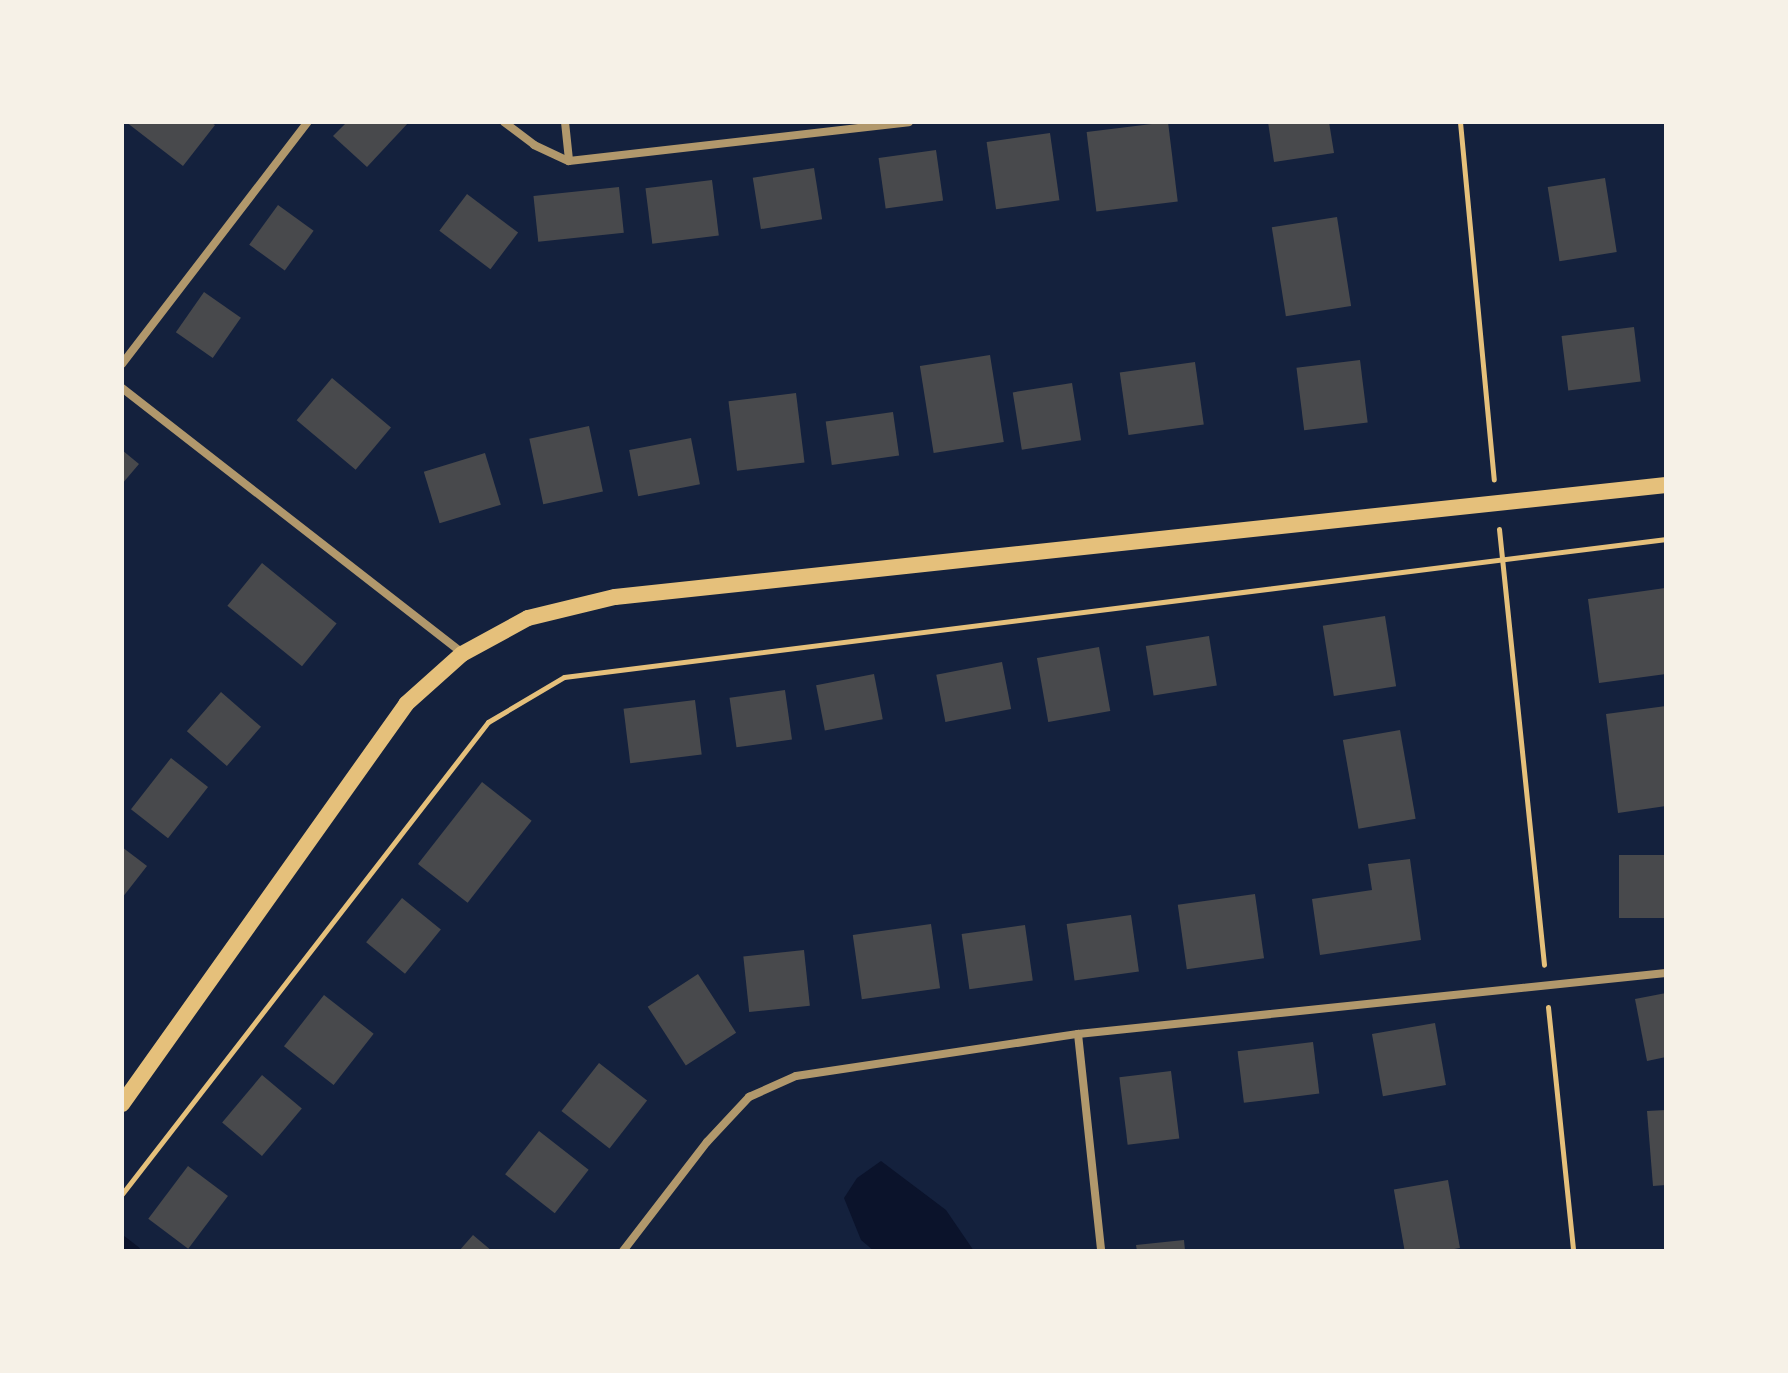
<!DOCTYPE html>
<style>
body{margin:0}
#map{position:relative;width:1788px;height:1373px;overflow:hidden;background:#14213d;font-family:"Work Sans",sans-serif}
div>[style]{position:absolute}
.water>*{inset:0;background:#0b132b}
.stream>*{height:11px;margin:-5.5px;padding:0 5.5px;transform-origin:5.5px;border-radius:5.5px;background:#0b132b}
.building>*{inset:0;background:#48494c;transform-origin:0 0}
.path>*{height:5px;margin:-2.5px;padding:0 2.5px;transform-origin:2.5px;border-radius:2.5px;background:#e5c07b}
.minor>*{height:8px;margin:-4px;padding:0 4px;transform-origin:4px;border-radius:4px;background:#b1986c}
.secondary>*{height:16px;margin:-8px;padding:0 8px;transform-origin:8px;border-radius:8px;background:#e5c07b}
span{translate:-50% -50%;white-space:nowrap;text-align:center;line-height:1.15;-webkit-text-stroke:6px #f6f1e7;paint-order:stroke}
.frame{position:absolute;inset:0;border:124px solid #f6f1e7;pointer-events:none}
</style>
<div id="map">
<div class="water">
<i style="clip-path:polygon(881px 1161px,946px 1210px,974px 1251px,874px 1251px,861px 1240px,844px 1198px,857px 1178px)"></i>
</div>
<div class="stream">
<i style="left:122px;top:1241px;width:16px;rotate:38deg"></i>
</div>
<div class="building">
<i style="clip-path:polygon(126px 122px,210px 122px,215px 125px,183px 166px)"></i>
<i style="clip-path:polygon(347px 122px,409px 122px,367px 167px,333px 136px)"></i>
<i style="left:1168px;top:122px;width:80px;height:82px;rotate:83deg"></i>
<i style="clip-path:polygon(1268px 122px,1329px 122px,1334px 153px,1274px 162px)"></i>
<i style="left:1050px;top:133px;width:68px;height:64px;rotate:82deg"></i>
<i style="left:936px;top:150px;width:51px;height:58px;rotate:82deg"></i>
<i style="left:814px;top:168px;width:52px;height:62px;rotate:81deg"></i>
<i style="left:1605px;top:178px;width:75px;height:58px;rotate:81deg"></i>
<i style="left:712px;top:180px;width:56px;height:67px;rotate:83deg"></i>
<i style="left:619px;top:187px;width:46px;height:86px;rotate:84deg"></i>
<i style="left:467px;top:194px;width:64px;height:46px;rotate:37deg"></i>
<i style="left:278px;top:205px;width:44px;height:49px;rotate:36deg"></i>
<i style="left:1337px;top:217px;width:90px;height:66px;rotate:81deg"></i>
<i style="left:204px;top:292px;width:45px;height:49px;rotate:35deg"></i>
<i style="left:1634px;top:327px;width:55px;height:73px;rotate:83deg"></i>
<i style="left:990px;top:355px;width:88px;height:71px;rotate:81deg"></i>
<i style="left:1360px;top:360px;width:63px;height:64px;rotate:83deg"></i>
<i style="left:1195px;top:362px;width:63px;height:76px;rotate:82deg"></i>
<i style="left:332px;top:378px;width:77px;height:55px;rotate:40deg"></i>
<i style="left:1072px;top:383px;width:58px;height:60px;rotate:81deg"></i>
<i style="left:796px;top:393px;width:70px;height:68px;rotate:83deg"></i>
<i style="left:893px;top:412px;width:44px;height:68px;rotate:82deg"></i>
<i style="left:589px;top:426px;width:67px;height:61px;rotate:78deg"></i>
<i style="left:691px;top:438px;width:47px;height:63px;rotate:79deg"></i>
<i style="clip-path:polygon(122px 450px,139px 464px,122px 484px)"></i>
<i style="left:485px;top:453px;width:54px;height:64px;rotate:73deg"></i>
<i style="left:262px;top:563px;width:96px;height:55px;rotate:39deg"></i>
<i style="clip-path:polygon(1665px 588px,1666px 674px,1599px 683px,1588px 599px)"></i>
<i style="left:1385px;top:616px;width:71px;height:63px;rotate:81deg"></i>
<i style="left:1209px;top:636px;width:50px;height:64px;rotate:81deg"></i>
<i style="left:1099px;top:647px;width:65px;height:63px;rotate:80deg"></i>
<i style="left:1002px;top:662px;width:48px;height:67px;rotate:79deg"></i>
<i style="left:874px;top:674px;width:46px;height:59px;rotate:79deg"></i>
<i style="left:785px;top:690px;width:50px;height:56px;rotate:82deg"></i>
<i style="left:221px;top:692px;width:53px;height:52px;rotate:41deg"></i>
<i style="left:695px;top:700px;width:55px;height:72px;rotate:83deg"></i>
<i style="clip-path:polygon(1666px 706px,1666px 806px,1618px 813px,1606px 714px)"></i>
<i style="left:1400px;top:730px;width:90px;height:58px;rotate:80deg"></i>
<i style="left:171px;top:758px;width:47px;height:65px;rotate:38deg"></i>
<i style="left:482px;top:782px;width:63px;height:104px;rotate:38deg"></i>
<i style="clip-path:polygon(122px 847px,147px 866px,122px 898px)"></i>
<i style="left:1666px;top:855px;width:63px;height:47px;rotate:90deg"></i>
<i style="clip-path:polygon(1410px 859px,1421px 940px,1320px 955px,1312px 899px,1372px 890px,1368px 864px)"></i>
<i style="left:1255px;top:894px;width:65px;height:78px;rotate:82deg"></i>
<i style="left:402px;top:898px;width:50px;height:57px;rotate:39deg"></i>
<i style="left:1131px;top:915px;width:57px;height:65px;rotate:82deg"></i>
<i style="left:931px;top:924px;width:65px;height:79px;rotate:82deg"></i>
<i style="left:1025px;top:925px;width:56px;height:64px;rotate:82deg"></i>
<i style="left:804px;top:950px;width:56px;height:61px;rotate:84deg"></i>
<i style="left:698px;top:974px;width:70px;height:60px;rotate:57deg"></i>
<i style="clip-path:polygon(1666px 993px,1666px 1057px,1647px 1061px,1635px 999px)"></i>
<i style="left:324px;top:995px;width:63px;height:65px;rotate:38deg"></i>
<i style="left:1435px;top:1023px;width:63px;height:64px;rotate:80deg"></i>
<i style="left:1313px;top:1042px;width:52px;height:76px;rotate:83deg"></i>
<i style="left:599px;top:1063px;width:61px;height:61px;rotate:38deg"></i>
<i style="left:1171px;top:1071px;width:68px;height:52px;rotate:83deg"></i>
<i style="left:262px;top:1075px;width:52px;height:62px;rotate:40deg"></i>
<i style="clip-path:polygon(1666px 1110px,1666px 1185px,1653px 1186px,1647px 1111px)"></i>
<i style="left:539px;top:1131px;width:63px;height:55px;rotate:38deg"></i>
<i style="left:188px;top:1166px;width:50px;height:66px;rotate:37deg"></i>
<i style="left:1448px;top:1180px;width:69px;height:55px;rotate:80deg"></i>
<i style="clip-path:polygon(473px 1235px,492px 1251px,459px 1251px)"></i>
<i style="clip-path:polygon(1184px 1240px,1185px 1251px,1137px 1251px,1136px 1245px)"></i>
</div>
<div class="path">
<i style="left:1460px;top:122px;width:359px;rotate:84.6deg"></i>
<i style="left:1499px;top:529px;width:438px;rotate:84.1deg"></i>
<i style="left:1548px;top:1007px;width:245px;rotate:84.1deg"></i>
<i style="left:122px;top:1194px;width:597px;rotate:-52.21deg"></i>
<i style="left:488px;top:722px;width:88px;rotate:-30.6deg"></i>
<i style="left:564px;top:677px;width:1111px;rotate:-7.14deg"></i>
</div>
<div class="minor">
<i style="left:504px;top:122px;width:38px;rotate:37deg"></i>
<i style="left:534px;top:145px;width:38px;rotate:25deg"></i>
<i style="left:569px;top:161px;width:342px;rotate:-6.5deg"></i>
<i style="left:565px;top:122px;width:39px;rotate:84deg"></i>
<i style="left:122px;top:364px;width:305px;rotate:-52.5deg"></i>
<i style="left:122px;top:388px;width:431px;rotate:37.9deg"></i>
<i style="left:1078px;top:1034px;width:218px;rotate:83.9deg"></i>
<i style="left:623px;top:1251px;width:138px;rotate:-52.4deg"></i>
<i style="left:707px;top:1142px;width:62px;rotate:-47deg"></i>
<i style="left:749px;top:1097px;width:51px;rotate:-24.1deg"></i>
<i style="left:796px;top:1076px;width:285px;rotate:-8.5deg"></i>
<i style="left:1078px;top:1034px;width:591px;rotate:-5.92deg"></i>
</div>
<div class="secondary">
<i style="left:122px;top:1104px;width:491px;rotate:-54.6deg"></i>
<i style="left:406px;top:704px;width:75px;rotate:-41.8deg"></i>
<i style="left:462px;top:654px;width:75px;rotate:-28.6deg"></i>
<i style="left:528px;top:618px;width:89px;rotate:-13.6deg"></i>
<i style="left:615px;top:597px;width:1057px;rotate:-6.08deg"></i>
</div>
<div class="frame"></div>
</div>
